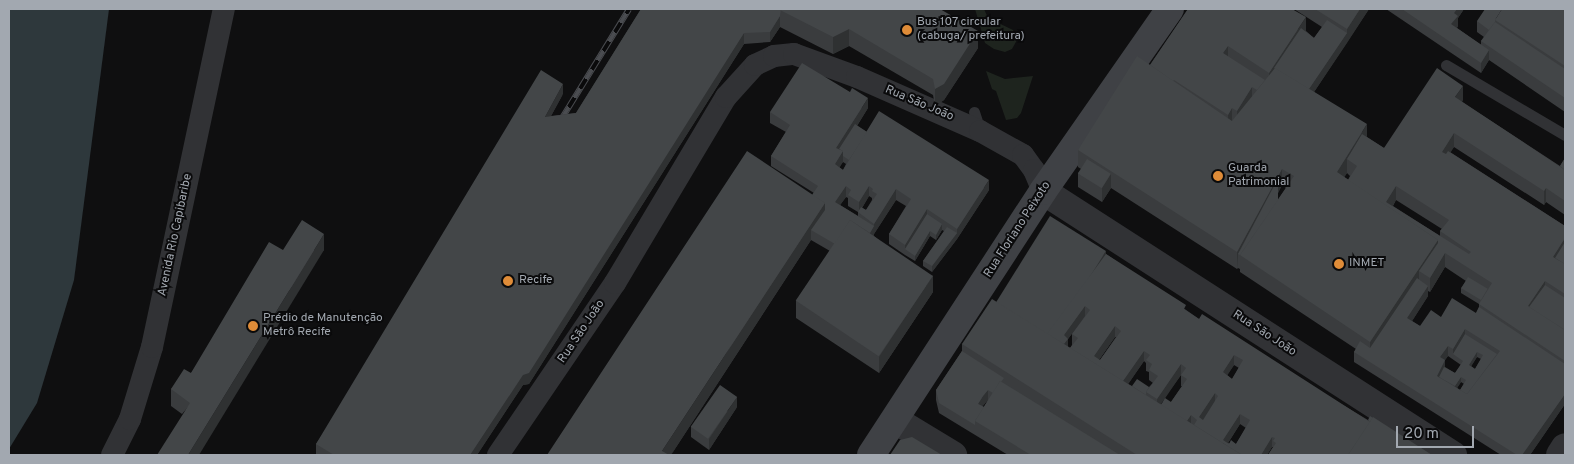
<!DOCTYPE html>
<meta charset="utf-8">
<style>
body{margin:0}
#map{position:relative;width:1574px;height:464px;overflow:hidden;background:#0f0f10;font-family:Overpass,sans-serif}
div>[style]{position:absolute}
.green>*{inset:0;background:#1e241e}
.water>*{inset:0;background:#2e383c}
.service>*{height:11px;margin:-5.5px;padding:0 5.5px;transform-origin:5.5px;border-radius:5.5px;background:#313235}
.minor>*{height:22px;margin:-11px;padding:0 11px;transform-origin:11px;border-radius:11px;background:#313235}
.tertiary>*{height:28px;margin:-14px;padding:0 14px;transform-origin:14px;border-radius:14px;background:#313235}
.secondary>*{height:28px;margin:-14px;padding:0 14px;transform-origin:14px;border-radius:14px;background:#3f4145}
.rail>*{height:5.5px;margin-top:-2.75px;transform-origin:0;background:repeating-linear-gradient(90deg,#0a0a0b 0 11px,#4a4c50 0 22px);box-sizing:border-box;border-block:1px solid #4a4c50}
.wall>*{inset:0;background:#3a3c3e}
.shaded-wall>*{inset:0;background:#2f3132}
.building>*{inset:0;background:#434648;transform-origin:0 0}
.dots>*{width:14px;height:14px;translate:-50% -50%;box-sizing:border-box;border:2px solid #0a0a0b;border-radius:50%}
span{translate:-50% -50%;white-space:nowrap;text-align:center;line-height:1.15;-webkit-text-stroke:4px #0a0a0b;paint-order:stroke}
.poi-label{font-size:12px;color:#a2a8b0}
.left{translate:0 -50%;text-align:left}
.street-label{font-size:12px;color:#a2a8b0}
.frame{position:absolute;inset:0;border:10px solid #a2a8b0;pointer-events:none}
.scale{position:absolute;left:1396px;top:426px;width:78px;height:22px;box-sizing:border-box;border:2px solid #a2a8b0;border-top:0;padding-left:6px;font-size:15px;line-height:18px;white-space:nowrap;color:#a2a8b0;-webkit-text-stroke:4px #0a0a0b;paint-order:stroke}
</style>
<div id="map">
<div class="green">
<i style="clip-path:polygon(975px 9px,984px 9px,988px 18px,1013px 30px,1017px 40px,1012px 49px,1005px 52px,994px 49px,985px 43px)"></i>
<i style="clip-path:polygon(986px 71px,1005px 79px,1033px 76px,1021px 113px,1017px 118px,1006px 120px,996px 91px,992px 89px)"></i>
</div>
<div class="water">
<i style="clip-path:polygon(9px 9px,109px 9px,74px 280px,37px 403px,9px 449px)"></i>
</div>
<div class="service">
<i style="left:1446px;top:65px;width:138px;rotate:30.5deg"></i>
<i style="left:974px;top:112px;width:20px;rotate:72deg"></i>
</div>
<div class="minor">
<i style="left:112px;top:455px;width:40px;rotate:-63.4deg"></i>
<i style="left:130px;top:419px;width:75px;rotate:-73deg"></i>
<i style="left:152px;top:347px;width:346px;rotate:-78deg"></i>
<i style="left:498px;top:455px;width:208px;rotate:-55.8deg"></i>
<i style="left:615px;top:283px;width:217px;rotate:-59.2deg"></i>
<i style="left:726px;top:97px;width:43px;rotate:-47.8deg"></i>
<i style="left:755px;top:65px;width:21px;rotate:-25deg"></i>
<i style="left:774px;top:56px;width:20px;rotate:-6deg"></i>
<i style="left:794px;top:54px;width:67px;rotate:20.1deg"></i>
<i style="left:857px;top:77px;width:134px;rotate:23.7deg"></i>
<i style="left:980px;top:131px;width:49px;rotate:29.2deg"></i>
<i style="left:1023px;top:155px;width:19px;rotate:54deg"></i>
<i style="left:1034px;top:170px;width:23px;rotate:67deg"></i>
</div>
<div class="tertiary">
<i style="left:1043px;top:191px;width:488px;rotate:32.8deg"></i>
<i style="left:895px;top:420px;width:68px;rotate:31.1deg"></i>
<i style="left:1560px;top:455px;width:9px;rotate:-58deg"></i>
</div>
<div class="secondary">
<i style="left:871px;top:455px;width:315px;rotate:-56.9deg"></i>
<i style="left:1043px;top:191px;width:222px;rotate:-55.1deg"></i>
</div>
<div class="rail">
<i style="left:557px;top:126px;width:137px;rotate:-58.4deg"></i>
</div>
<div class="wall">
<i style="clip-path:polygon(641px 9px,940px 9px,978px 48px,944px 100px,935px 106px,933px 95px,849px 46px,833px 54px,780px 27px,770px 42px,744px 44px,529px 384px,523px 385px,477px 455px,317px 455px,316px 454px,316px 444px,563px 94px,551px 116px,576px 113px)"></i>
<i style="clip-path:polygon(evenodd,1188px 9px,1306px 31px,1314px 38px,1322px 27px,1294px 9px,1369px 9px,1314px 92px,1367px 137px,1384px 148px,1463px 100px,1462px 102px,1560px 166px,1565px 158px,1565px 215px,1546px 202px,1544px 205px,1454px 147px,1450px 152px,1565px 226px,1565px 404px,1530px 455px,1501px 455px,1354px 362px,1354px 352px,1356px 349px,1240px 272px,1240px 269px,1238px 268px,1237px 269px,1111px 188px,1102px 202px,1078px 187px,1078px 173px,1081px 169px,1078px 167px,1078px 150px,1150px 65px,1188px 9px,1347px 173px,1350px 176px,1348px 180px,1344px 177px,1347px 173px,1188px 9px,1282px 185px,1286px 188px,1278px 200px,1278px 193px,1282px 185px,1188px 9px,1396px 200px,1442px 229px,1440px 231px,1440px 236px,1393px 206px,1396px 200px,1188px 9px,1445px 267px,1466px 281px,1461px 288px,1461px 293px,1479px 304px,1479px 307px,1476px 313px,1441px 317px,1420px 326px,1412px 321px,1428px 296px,1428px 291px,1430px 292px,1445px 267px,1188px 9px,1448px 356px,1461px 365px,1455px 373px,1445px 367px,1445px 360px,1448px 356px,1188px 9px,1477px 357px,1481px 359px,1475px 369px,1471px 366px,1477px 357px,1188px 9px,1461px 382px,1464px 384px,1460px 390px,1457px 388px,1461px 382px)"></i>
<i style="clip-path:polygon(1386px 9px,1464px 9px,1458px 18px,1458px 26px,1457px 28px,1481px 45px,1481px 41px,1484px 37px,1477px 32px,1477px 21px,1565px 9px,1565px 112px,1489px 60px,1481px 73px)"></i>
<i style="clip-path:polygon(evenodd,868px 108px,857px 126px,867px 132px,989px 190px,957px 239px,932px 272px,923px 266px,923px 261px,944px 231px,942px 230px,936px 240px,930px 236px,915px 261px,905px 255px,889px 244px,889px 234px,906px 206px,896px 200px,874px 234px,874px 236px,933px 292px,879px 373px,796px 318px,796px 301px,830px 251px,811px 240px,671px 455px,814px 193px,771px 166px,771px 156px,786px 132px,770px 123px,770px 112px,868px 108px,843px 162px,846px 164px,843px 170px,839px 167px,843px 162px,868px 108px,869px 196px,872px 198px,872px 200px,866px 210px,862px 208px,869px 196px,868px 108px,846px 197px,848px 198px,848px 206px,858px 212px,858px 216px,840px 205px,846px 197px)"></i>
<i style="clip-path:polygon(283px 250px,324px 250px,182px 414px,171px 406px,171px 389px,191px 373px)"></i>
<i style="clip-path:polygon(evenodd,1106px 254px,1199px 319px,1368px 420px,1432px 455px,1268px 455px,1273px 447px,1272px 447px,1267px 455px,1008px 455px,939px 413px,936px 400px,936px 390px,962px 351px,962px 344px,1106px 254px,1085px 316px,1072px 334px,1072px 345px,1070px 348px,1068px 347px,1068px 339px,1085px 316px,1106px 254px,1115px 337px,1116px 337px,1100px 360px,1099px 360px,1115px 337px,1106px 254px,1144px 361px,1146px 363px,1146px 371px,1149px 372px,1149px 380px,1153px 383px,1149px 387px,1132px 386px,1128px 384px,1144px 361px,1106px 254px,1234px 365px,1239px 368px,1232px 379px,1227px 375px,1234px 365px,1106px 254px,1181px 375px,1181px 386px,1182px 386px,1171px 402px,1160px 404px,1181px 375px,1106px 254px,988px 400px,984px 407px,982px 406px,988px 400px,1106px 254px,1240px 424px,1246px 428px,1236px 444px,1228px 443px,1240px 424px)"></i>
<i style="clip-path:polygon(737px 407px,709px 450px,691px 437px,691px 427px)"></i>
</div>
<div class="shaded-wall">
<i style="clip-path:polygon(1360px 9px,1369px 9px,1347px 43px,1347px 29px)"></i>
<i style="clip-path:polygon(1457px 9px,1464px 9px,1458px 18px,1458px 26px,1451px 35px,1451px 24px,1454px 13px)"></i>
<i style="clip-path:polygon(780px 16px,780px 27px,770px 42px,770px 32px)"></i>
<i style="clip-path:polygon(1306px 17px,1306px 31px,1269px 87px,1269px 73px)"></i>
<i style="clip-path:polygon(849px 29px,849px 46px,833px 54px,833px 37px)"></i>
<i style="clip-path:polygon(978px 31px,978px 48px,944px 100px,935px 106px,935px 89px)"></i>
<i style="clip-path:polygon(744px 33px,744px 44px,529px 384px,523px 385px,477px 455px,470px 455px)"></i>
<i style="clip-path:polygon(1347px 33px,1347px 43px,1306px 104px,1306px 93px)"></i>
<i style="clip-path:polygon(1228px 46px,1228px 60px,1223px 53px)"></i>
<i style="clip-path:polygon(1489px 50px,1489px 60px,1481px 73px,1481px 63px)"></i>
<i style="clip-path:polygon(563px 84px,563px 94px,545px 127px,545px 117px)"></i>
<i style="clip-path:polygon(1463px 86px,1463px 100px,1455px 112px,1455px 97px)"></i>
<i style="clip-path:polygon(1252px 87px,1252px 101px,1237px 125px,1237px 111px)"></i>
<i style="clip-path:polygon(868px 98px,868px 108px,839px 154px,836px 148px)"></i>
<i style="clip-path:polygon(1232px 108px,1232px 122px,1228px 124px,1228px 115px)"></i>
<i style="clip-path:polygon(1367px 124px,1367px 141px,1347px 159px,1347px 173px,1337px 189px,1337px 172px)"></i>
<i style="clip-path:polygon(1454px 133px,1454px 147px,1442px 166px,1442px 152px)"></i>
<i style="clip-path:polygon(843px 151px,843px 162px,835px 175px,835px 164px)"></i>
<i style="clip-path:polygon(1282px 169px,1282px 185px,1278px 193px,1238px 254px,1237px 269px,1237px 252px)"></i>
<i style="clip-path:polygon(1111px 174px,1111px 188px,1102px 202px,1102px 188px)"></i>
<i style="clip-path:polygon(989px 180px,989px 190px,957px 239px,957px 229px)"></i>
<i style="clip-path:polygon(846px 186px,846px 197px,835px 212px,835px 202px)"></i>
<i style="clip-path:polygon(869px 186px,869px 196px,859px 213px,859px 202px)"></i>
<i style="clip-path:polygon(1396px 186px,1396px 200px,1390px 210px,1386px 202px)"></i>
<i style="clip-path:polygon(1546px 188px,1546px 202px,1544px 205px,1544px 191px)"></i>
<i style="clip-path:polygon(896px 189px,896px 200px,874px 234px,874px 224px)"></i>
<i style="clip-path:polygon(825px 203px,825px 220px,811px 230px,811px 240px,671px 455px,662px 455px,662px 451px)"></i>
<i style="clip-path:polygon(927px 209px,927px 220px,905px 249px,905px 245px)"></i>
<i style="clip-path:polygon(942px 224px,942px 230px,936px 240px,936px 235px)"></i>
<i style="clip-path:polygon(874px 226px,874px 237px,867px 238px)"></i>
<i style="clip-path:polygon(930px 231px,930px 236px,915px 261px,915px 256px)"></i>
<i style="clip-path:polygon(957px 233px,957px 239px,932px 272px,932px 266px)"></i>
<i style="clip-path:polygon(324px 234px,324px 250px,199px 455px,188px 455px)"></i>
<i style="clip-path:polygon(1565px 238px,1565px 252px,1558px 263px,1553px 257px)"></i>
<i style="clip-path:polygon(1438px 240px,1438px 257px,1419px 271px,1419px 285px,1370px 358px,1370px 342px)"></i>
<i style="clip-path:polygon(1106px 251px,1106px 265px,1049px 341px,1044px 334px)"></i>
<i style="clip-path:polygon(1445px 253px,1445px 267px,1430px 292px,1430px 278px)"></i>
<i style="clip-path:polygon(933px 275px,933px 292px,879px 373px,879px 357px)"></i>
<i style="clip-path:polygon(1545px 281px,1545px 295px,1533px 313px,1528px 306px)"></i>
<i style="clip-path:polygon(1428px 286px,1428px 296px,1407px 329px,1407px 318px)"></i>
<i style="clip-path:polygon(1085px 306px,1085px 316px,1068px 339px,1068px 349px,1061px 349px,1064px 335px)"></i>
<i style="clip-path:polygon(1115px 326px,1115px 337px,1094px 367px,1094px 356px)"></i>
<i style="clip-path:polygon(1465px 329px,1465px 339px,1453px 354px,1453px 349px)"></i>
<i style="clip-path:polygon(1448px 346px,1448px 356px,1440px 367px,1440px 357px)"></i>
<i style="clip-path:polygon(1144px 351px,1144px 361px,1120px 396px,1120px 385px)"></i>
<i style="clip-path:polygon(1477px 352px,1477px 357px,1469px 370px,1469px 365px)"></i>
<i style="clip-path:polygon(1234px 355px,1234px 365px,1223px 382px,1223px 372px)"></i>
<i style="clip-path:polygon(1445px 360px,1445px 371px,1439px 382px,1437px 376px)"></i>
<i style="clip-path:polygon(1181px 364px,1181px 375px,1157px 410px,1157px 399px)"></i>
<i style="clip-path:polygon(1461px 377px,1461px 382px,1452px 396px,1452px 390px)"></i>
<i style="clip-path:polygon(988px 390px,988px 400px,983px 406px,978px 404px,983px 396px)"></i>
<i style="clip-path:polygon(1215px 393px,1215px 403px,1199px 428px,1199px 417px)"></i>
<i style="clip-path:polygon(1565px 394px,1565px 404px,1530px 455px,1522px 455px)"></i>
<i style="clip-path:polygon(737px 397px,737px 407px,709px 450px,709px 439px)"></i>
<i style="clip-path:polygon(1240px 414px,1240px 424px,1223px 451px,1223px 440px)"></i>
<i style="clip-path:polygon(1191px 415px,1191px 426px,1184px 425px)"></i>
<i style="clip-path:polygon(1272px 437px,1272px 447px,1267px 455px,1261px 455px)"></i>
</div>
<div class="building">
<i style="clip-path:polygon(641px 9px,781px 9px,780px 16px,770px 32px,744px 33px,529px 373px,523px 375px,470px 455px,334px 455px,316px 444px,541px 70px,563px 84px,545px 117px,576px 113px)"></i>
<i style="clip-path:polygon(781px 9px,940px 9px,978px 31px,944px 84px,935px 89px,933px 79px,849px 29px,833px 37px,780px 10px)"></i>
<i style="clip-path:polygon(1188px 9px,1292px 9px,1306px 17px,1269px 73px,1228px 46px,1223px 53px,1265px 80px,1257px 90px,1252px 87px,1237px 111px,1232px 108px,1228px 115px,1174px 80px,1173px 81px,1150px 65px)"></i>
<i style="clip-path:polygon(1315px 9px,1360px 9px,1347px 29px)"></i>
<i style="clip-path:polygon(1402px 9px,1457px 9px,1454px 13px,1458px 16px,1451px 24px,1489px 50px,1481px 63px)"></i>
<i style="clip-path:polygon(1485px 9px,1502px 9px,1495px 20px,1495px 22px,1489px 30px,1477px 21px)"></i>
<i style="clip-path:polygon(1502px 9px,1565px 9px,1565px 66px,1495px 20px)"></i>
<i style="clip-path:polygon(1327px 20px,1347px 33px,1309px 89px,1274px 68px,1301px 28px,1314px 38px)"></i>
<i style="clip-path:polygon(1495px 22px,1565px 69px,1565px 98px,1481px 41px)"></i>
<i style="clip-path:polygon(1137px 56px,1232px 121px,1275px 68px,1367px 124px,1337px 172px,1438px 240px,1370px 342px,1240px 255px,1294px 176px,1282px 169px,1237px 252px,1078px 150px)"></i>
<i style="clip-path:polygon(802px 63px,850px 92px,852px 88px,868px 98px,836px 148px,843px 151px,835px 164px,843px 170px,879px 111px,989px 180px,957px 229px,927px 209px,905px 245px,889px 234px,911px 199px,896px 189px,874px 224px,858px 212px,861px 207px,866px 210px,877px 194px,872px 191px,873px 189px,869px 186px,859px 202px,848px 195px,851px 190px,846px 186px,835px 202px,874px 226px,870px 233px,850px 220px,835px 244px,811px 230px,825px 210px,825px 203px,812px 195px,818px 186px,771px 156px,790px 125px,770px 112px)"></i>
<i style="clip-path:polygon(evenodd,1437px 68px,1463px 86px,1455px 97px,1565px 170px,1565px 201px,1546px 188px,1544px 191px,1454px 133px,1442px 152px,1446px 154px,1448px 151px,1565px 226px,1565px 238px,1553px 257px,1565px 264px,1565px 294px,1545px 281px,1528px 306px,1565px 330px,1565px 361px,1479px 304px,1492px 283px,1445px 253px,1430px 278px,1419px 271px,1438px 243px,1438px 240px,1348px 180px,1357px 166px,1347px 159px,1362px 134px,1384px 148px,1437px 68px,1396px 186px,1449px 220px,1440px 231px,1471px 252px,1469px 254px,1386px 202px,1396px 186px)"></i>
<i style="clip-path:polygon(855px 124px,867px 132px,849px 160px,843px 156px,843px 151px,839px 149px)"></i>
<i style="clip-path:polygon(747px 151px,825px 203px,662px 451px,669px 455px,547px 455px)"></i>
<i style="clip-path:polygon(1565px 158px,1565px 170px,1560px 166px)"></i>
<i style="left:1087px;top:159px;width:28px;height:17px;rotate:32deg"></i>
<i style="clip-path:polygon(1275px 184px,1278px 185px,1278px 200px,1240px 255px,1238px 254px)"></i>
<i style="clip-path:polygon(927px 214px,942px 224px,936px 235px,930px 231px,915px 256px,905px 249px)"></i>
<i style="left:1050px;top:216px;width:66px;height:102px;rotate:32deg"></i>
<i style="clip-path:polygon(302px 220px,324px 234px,188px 455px,157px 455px,190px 403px,171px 389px,184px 369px,191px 373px,269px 242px,283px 250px)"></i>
<i style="left:850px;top:220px;width:100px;height:97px;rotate:34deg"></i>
<i style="clip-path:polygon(947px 227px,957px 233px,932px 266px,923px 261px)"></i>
<i style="clip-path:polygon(1565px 242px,1565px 264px,1555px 258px)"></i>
<i style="clip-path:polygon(evenodd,1106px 254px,1186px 305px,1184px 309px,1199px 319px,1202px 314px,1370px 422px,1348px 455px,1268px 455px,1276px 443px,1273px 441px,1275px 438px,1272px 437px,1261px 455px,1242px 455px,1194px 425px,1197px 420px,1191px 415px,1187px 421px,1161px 405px,1165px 398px,1171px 402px,1187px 379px,1181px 375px,1186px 368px,1181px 364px,1157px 399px,1146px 392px,1158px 376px,1149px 370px,1152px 364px,1146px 360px,1150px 355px,1144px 351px,1123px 381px,1070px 348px,1078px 338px,1072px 334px,1090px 310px,1085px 306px,1064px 335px,1068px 339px,1064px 344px,1047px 334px,1106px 254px,1115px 326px,1121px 331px,1100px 360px,1094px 356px,1115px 326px,1106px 254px,1234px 355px,1243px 360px,1232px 379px,1223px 372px,1234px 355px,1106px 254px,1215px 393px,1218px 396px,1203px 420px,1199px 417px,1215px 393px,1106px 254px,1240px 414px,1250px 420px,1236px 444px,1231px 440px,1229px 444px,1223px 440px,1240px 414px)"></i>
<i style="left:1468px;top:277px;width:23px;height:13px;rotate:31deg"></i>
<i style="clip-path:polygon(evenodd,1417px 278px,1428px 286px,1407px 318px,1420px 326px,1431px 310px,1441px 317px,1452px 298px,1476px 313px,1479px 307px,1565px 364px,1565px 394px,1522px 455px,1517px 455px,1354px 352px,1360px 341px,1370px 348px,1417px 278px,1465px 329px,1500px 351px,1467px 394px,1437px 376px,1445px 360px,1440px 357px,1448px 346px,1453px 349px,1465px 329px)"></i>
<i style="clip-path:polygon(1545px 285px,1565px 298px,1565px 330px,1529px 307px)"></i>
<i style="clip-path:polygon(992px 299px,1242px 455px,1137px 455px,962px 344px)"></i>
<i style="clip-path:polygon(evenodd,1465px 334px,1497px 354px,1467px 394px,1460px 390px,1466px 380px,1461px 377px,1455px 386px,1439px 377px,1444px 367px,1455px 373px,1463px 361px,1453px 354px,1465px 334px,1477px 352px,1483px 355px,1475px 369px,1469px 365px,1477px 352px)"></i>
<i style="clip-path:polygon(962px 351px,1004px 378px,1001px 382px,1000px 381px,993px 393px,988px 390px,983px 396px,978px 404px,984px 407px,975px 421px,975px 425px,939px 403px,936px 390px)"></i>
<i style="clip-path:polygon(1137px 379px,1149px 387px,1146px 392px,1146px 395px,1132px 386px)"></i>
<i style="clip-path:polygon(1000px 381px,1120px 455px,1031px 455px,975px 421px)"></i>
<i style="left:720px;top:385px;width:21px;height:51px;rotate:35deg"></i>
<i style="clip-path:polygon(1370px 416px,1373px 418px,1370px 422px,1368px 420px)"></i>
<i style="clip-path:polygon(1373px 417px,1432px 455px,1348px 455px)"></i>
<i style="clip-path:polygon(912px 437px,942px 455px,890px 455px,900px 440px)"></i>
</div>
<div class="dots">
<i style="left:907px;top:30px;background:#df8c38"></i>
<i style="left:1218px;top:176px;background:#df8c38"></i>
<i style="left:1339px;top:264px;background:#df8c38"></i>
<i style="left:508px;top:281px;background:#df8c38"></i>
<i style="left:253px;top:326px;background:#df8c38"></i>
</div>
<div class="poi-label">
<span class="left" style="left:917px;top:30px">Bus 107 circular<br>(cabuga/ prefeitura)</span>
<span class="left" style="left:1228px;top:176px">Guarda<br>Patrimonial</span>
<span class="left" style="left:1349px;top:264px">INMET</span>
<span class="left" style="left:519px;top:281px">Recife</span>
<span class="left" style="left:263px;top:326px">Prédio de Manutenção<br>Metrô Recife</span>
</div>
<div class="street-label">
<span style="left:919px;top:104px;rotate:23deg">Rua São João</span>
<span style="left:1018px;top:230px;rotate:-57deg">Rua Floriano Peixoto</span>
<span style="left:176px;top:235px;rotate:-78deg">Avenida Rio Capibaribe</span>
<span style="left:582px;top:332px;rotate:-56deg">Rua São João</span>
<span style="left:1264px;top:334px;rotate:33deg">Rua São João</span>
</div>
<div class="frame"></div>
<div class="scale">20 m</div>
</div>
